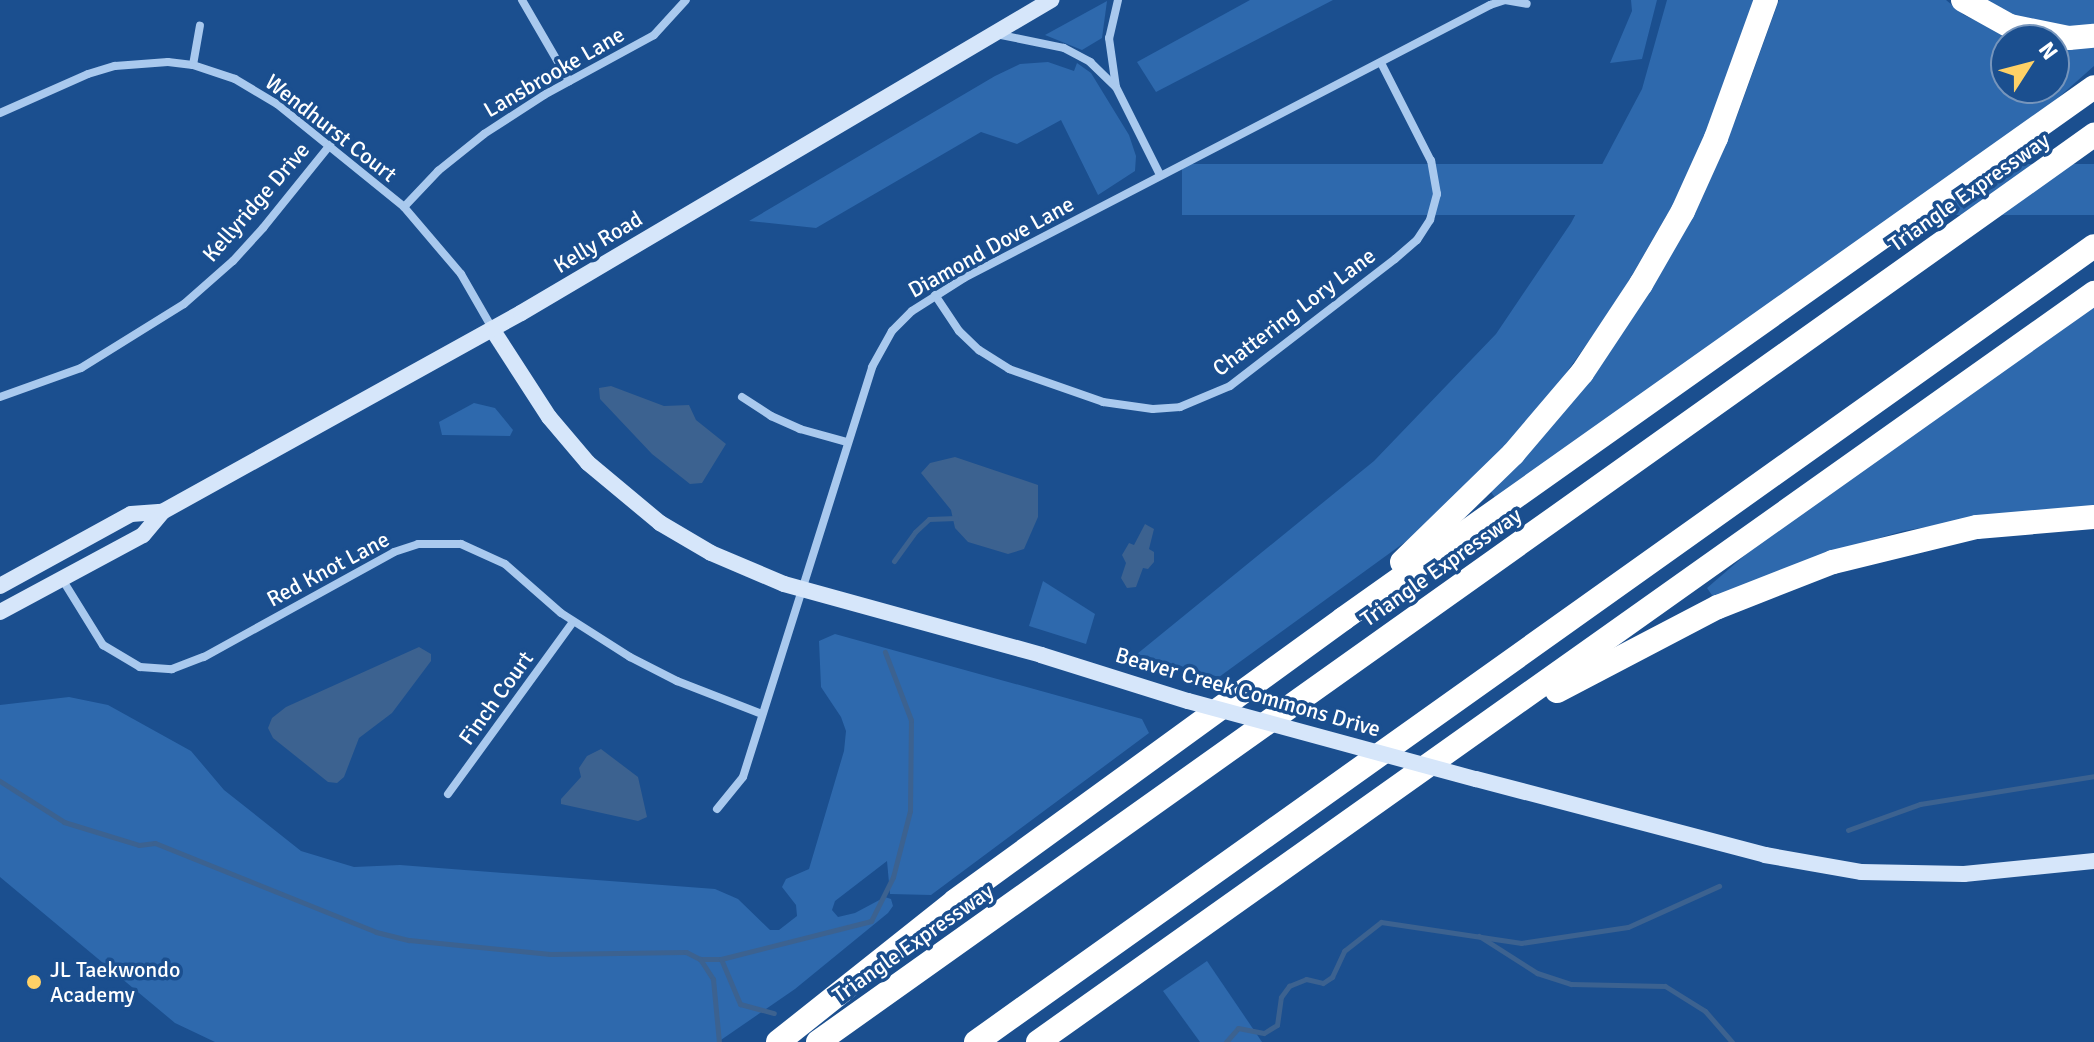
<!DOCTYPE html>
<style>
body{margin:0}
#map{position:relative;width:2094px;height:1042px;overflow:hidden;background:#1b4f8f;font-family:Signika,sans-serif}
div>[style]{position:absolute}
.green>*{inset:0;background:#2e69ad;transform-origin:0 0}
.water>*{inset:0;background:#3c6290}
.stream>*{height:5px;margin:-2.5px;padding:0 2.5px;transform-origin:2.5px;border-radius:2.5px;background:#3c6290}
.street>*{height:8px;margin:-4px;padding:0 4px;transform-origin:4px;border-radius:4px;background:#a9c9ee}
.secondary>*{height:16px;margin:-8px;padding:0 8px;transform-origin:8px;border-radius:8px;background:#d6e6fa}
.highway>*{height:24px;margin:-12px;padding:0 12px;transform-origin:12px;border-radius:12px;background:#fff}
.secondary-bridge>*{height:16px;margin:-8px;padding:0 8px;transform-origin:8px;border-radius:8px;background:#d6e6fa}
.dots>*{width:22px;height:22px;translate:-50% -50%;box-sizing:border-box;border:4px solid #1b4f8f;border-radius:50%}
span{translate:-50% -50%;white-space:nowrap;text-align:center;line-height:1.15;-webkit-text-stroke:7px #1b4f8f;paint-order:stroke}
.street-label{font-size:22px;color:#fff}
.poi-label{font-size:22px;color:#fff}
.left{translate:0 -50%;text-align:left}
.north{position:absolute;left:1990px;top:24px;width:80px;height:80px;box-sizing:border-box;background:#1b4f8f;border:2px solid #7695bc;border-radius:50%;rotate:54deg;font-size:22px;font-weight:700;line-height:32px;text-align:center;color:#fff}
.north::after{content:'';display:block;margin:auto;width:28px;height:36px;background:#ffd166;clip-path:polygon(50% 0,100% 100%,50% 72%,0 100%)}
</style>
<div id="map">
<div class="green">
<i style="clip-path:polygon(1250px 0,1333px 0,1156px 92px,1137px 62px)"></i>
<i style="clip-path:polygon(1631px 0,1657px 0,1642px 59px,1610px 63px,1632px 11px)"></i>
<i style="clip-path:polygon(1667px 0,1755px 0,1709px 127px,1676px 199px,1616px 303px,1559px 383px,1490px 463px,1423px 529px,1219px 677px,1137px 654px,1374px 461px,1496px 334px,1571px 223px,1642px 89px)"></i>
<i style="clip-path:polygon(1779px 0,1946px 0,1964px 15px,2004px 34px,2026px 40px,2006px 40px,2006px 88px,2054px 88px,2054px 46px,2094px 47px,2094px 66px,2050px 105px,1496px 499px,1491px 492px,1704px 192px,1737px 116px)"></i>
<i style="clip-path:polygon(1981px 0,2094px 0,2094px 26px,2050px 26px,2001px 12px)"></i>
<i style="clip-path:polygon(1107px 1px,1102px 38px,1082px 50px,1045px 35px)"></i>
<i style="clip-path:polygon(1048px 62px,1074px 71px,1077px 63px,1091px 73px,1129px 135px,1136px 156px,1135px 171px,1098px 195px,1061px 120px,1017px 144px,981px 132px,816px 228px,749px 221px,995px 76px,1020px 64px)"></i>
<i style="left:2094px;top:164px;width:51px;height:912px;rotate:90deg"></i>
<i style="clip-path:polygon(2094px 306px,2094px 508px,1973px 519px,1903px 531px,1828px 553px,1714px 598px,1707px 588px,1751px 550px)"></i>
<i style="clip-path:polygon(474px 403px,495px 408px,513px 430px,510px 436px,442px 435px,439px 422px)"></i>
<i style="clip-path:polygon(1043px 581px,1095px 614px,1086px 644px,1029px 626px)"></i>
<i style="clip-path:polygon(835px 634px,1142px 719px,1149px 733px,931px 895px,890px 894px,887px 861px,835px 901px,832px 910px,838px 917px,855px 913px,885px 897px,891px 899px,893px 906px,888px 913px,795px 989px,718px 1042px,215px 1042px,175px 1023px,0 877px,0 705px,69px 697px,108px 705px,191px 751px,224px 790px,301px 851px,354px 867px,400px 865px,715px 889px,738px 899px,770px 930px,779px 930px,797px 916px,796px 905px,782px 887px,786px 879px,809px 869px,844px 751px,846px 731px,841px 717px,821px 687px,819px 641px)"></i>
<i style="clip-path:polygon(1207px 961px,1262px 1042px,1200px 1042px,1163px 991px)"></i>
</div>
<div class="water">
<i style="clip-path:polygon(611px 386px,664px 406px,689px 405px,696px 420px,726px 444px,702px 483px,690px 484px,652px 454px,600px 399px,599px 388px)"></i>
<i style="clip-path:polygon(955px 457px,1038px 485px,1038px 517px,1024px 549px,1008px 554px,968px 542px,955px 528px,951px 510px,921px 473px,930px 463px)"></i>
<i style="clip-path:polygon(1145px 524px,1154px 529px,1149px 549px,1154px 552px,1154px 562px,1148px 569px,1143px 568px,1136px 587px,1127px 588px,1121px 578px,1126px 563px,1122px 555px,1129px 543px,1134px 545px)"></i>
<i style="clip-path:polygon(419px 647px,431px 654px,431px 661px,392px 713px,359px 738px,344px 777px,337px 783px,328px 782px,273px 738px,268px 728px,272px 718px,286px 707px)"></i>
<i style="clip-path:polygon(601px 749px,638px 777px,647px 817px,638px 821px,561px 804px,561px 799px,581px 777px,579px 768px,587px 756px)"></i>
</div>
<div class="stream">
<i style="left:894px;top:561px;width:36px;rotate:-54deg"></i>
<i style="left:915px;top:532px;width:19px;rotate:-43deg"></i>
<i style="left:929px;top:519px;width:27px;rotate:-2deg"></i>
<i style="left:0;top:781px;width:76px;rotate:32.6deg"></i>
<i style="left:64px;top:822px;width:78px;rotate:17deg"></i>
<i style="left:139px;top:845px;width:16px;rotate:-7deg"></i>
<i style="left:155px;top:843px;width:238px;rotate:21.9deg"></i>
<i style="left:376px;top:932px;width:34px;rotate:14deg"></i>
<i style="left:409px;top:940px;width:142px;rotate:5.7deg"></i>
<i style="left:550px;top:954px;width:136px;rotate:-0.8deg"></i>
<i style="left:686px;top:952px;width:16px;rotate:27deg"></i>
<i style="left:700px;top:959px;width:21px"></i>
<i style="left:721px;top:959px;width:49px;rotate:67.1deg"></i>
<i style="left:740px;top:1004px;width:35px;rotate:15deg"></i>
<i style="left:1848px;top:830px;width:77px;rotate:-19.9deg"></i>
<i style="left:1920px;top:804px;width:176px;rotate:-9.1deg"></i>
<i style="left:1479px;top:936px;width:69px;rotate:32.5deg"></i>
<i style="left:1537px;top:973px;width:36px;rotate:18deg"></i>
<i style="left:1571px;top:984px;width:94px;rotate:1.2deg"></i>
<i style="left:1665px;top:986px;width:47px;rotate:32deg"></i>
<i style="left:1705px;top:1011px;width:41px;rotate:48.9deg"></i>
<i style="left:700px;top:959px;width:24px;rotate:57deg"></i>
<i style="left:713px;top:979px;width:63px;rotate:84.6deg"></i>
<i style="left:721px;top:959px;width:155px;rotate:-14.2deg"></i>
<i style="left:871px;top:921px;width:49px;rotate:-63.4deg"></i>
<i style="left:893px;top:877px;width:68px;rotate:-75.6deg"></i>
<i style="left:910px;top:811px;width:91px;rotate:-89.4deg"></i>
<i style="left:911px;top:720px;width:73px;rotate:-110.9deg"></i>
<i style="left:1226px;top:1042px;width:18px;rotate:-49deg"></i>
<i style="left:1238px;top:1028px;width:26px;rotate:11deg"></i>
<i style="left:1264px;top:1033px;width:15px;rotate:-32deg"></i>
<i style="left:1277px;top:1025px;width:28px;rotate:-82deg"></i>
<i style="left:1281px;top:997px;width:14px;rotate:-54deg"></i>
<i style="left:1289px;top:986px;width:18px;rotate:-22deg"></i>
<i style="left:1306px;top:979px;width:17px;rotate:13deg"></i>
<i style="left:1323px;top:983px;width:11px;rotate:-34deg"></i>
<i style="left:1332px;top:977px;width:29px;rotate:-65deg"></i>
<i style="left:1344px;top:951px;width:47px;rotate:-38.1deg"></i>
<i style="left:1381px;top:922px;width:142px;rotate:8.5deg"></i>
<i style="left:1521px;top:943px;width:108px;rotate:-8.5deg"></i>
<i style="left:1628px;top:927px;width:100px;rotate:-24.3deg"></i>
</div>
<div class="street">
<i style="left:522px;top:0;width:94px;rotate:59.9deg"></i>
<i style="left:1118px;top:0;width:39px;rotate:103deg"></i>
<i style="left:1109px;top:38px;width:49px;rotate:81.9deg"></i>
<i style="left:1116px;top:87px;width:98px;rotate:63.4deg"></i>
<i style="left:996px;top:34px;width:69px;rotate:11.6deg"></i>
<i style="left:1064px;top:48px;width:30px;rotate:28deg"></i>
<i style="left:1090px;top:62px;width:36px;rotate:44deg"></i>
<i style="left:193px;top:65px;width:40px;rotate:-80deg"></i>
<i style="left:0;top:113px;width:96px;rotate:-23.9deg"></i>
<i style="left:88px;top:74px;width:28px;rotate:-17deg"></i>
<i style="left:115px;top:66px;width:53px;rotate:-4.3deg"></i>
<i style="left:168px;top:62px;width:25px;rotate:7deg"></i>
<i style="left:193px;top:65px;width:44px;rotate:18.4deg"></i>
<i style="left:235px;top:79px;width:49px;rotate:30.8deg"></i>
<i style="left:277px;top:104px;width:164px;rotate:39deg"></i>
<i style="left:404px;top:207px;width:88px;rotate:49.6deg"></i>
<i style="left:461px;top:274px;width:62px;rotate:60.1deg"></i>
<i style="left:404px;top:207px;width:50px;rotate:-46.6deg"></i>
<i style="left:438px;top:171px;width:59px;rotate:-38.8deg"></i>
<i style="left:484px;top:134px;width:72px;rotate:-33deg"></i>
<i style="left:544px;top:95px;width:125px;rotate:-28.6deg"></i>
<i style="left:654px;top:35px;width:47px;rotate:-47.6deg"></i>
<i style="left:935px;top:295px;width:43px;rotate:56.3deg"></i>
<i style="left:959px;top:331px;width:28px;rotate:44deg"></i>
<i style="left:979px;top:350px;width:36px;rotate:32deg"></i>
<i style="left:1009px;top:369px;width:100px;rotate:19.3deg"></i>
<i style="left:1103px;top:402px;width:50px;rotate:8deg"></i>
<i style="left:1153px;top:409px;width:27px;rotate:-4deg"></i>
<i style="left:1180px;top:407px;width:54px;rotate:-22.8deg"></i>
<i style="left:1230px;top:386px;width:208px;rotate:-37.6deg"></i>
<i style="left:1395px;top:259px;width:29px;rotate:-41deg"></i>
<i style="left:1417px;top:240px;width:24px;rotate:-57deg"></i>
<i style="left:1430px;top:220px;width:27px;rotate:-75deg"></i>
<i style="left:1437px;top:194px;width:34px;rotate:-100deg"></i>
<i style="left:1431px;top:161px;width:110px;rotate:-117deg"></i>
<i style="left:0;top:397px;width:86px;rotate:-19.7deg"></i>
<i style="left:81px;top:368px;width:121px;rotate:-31.9deg"></i>
<i style="left:184px;top:304px;width:65px;rotate:-41.3deg"></i>
<i style="left:233px;top:261px;width:45px;rotate:-47.7deg"></i>
<i style="left:263px;top:228px;width:107px;rotate:-51.1deg"></i>
<i style="left:742px;top:397px;width:35px;rotate:33deg"></i>
<i style="left:771px;top:416px;width:32px;rotate:24deg"></i>
<i style="left:800px;top:429px;width:49px;rotate:15.5deg"></i>
<i style="left:62px;top:579px;width:78px;rotate:58.2deg"></i>
<i style="left:103px;top:645px;width:43px;rotate:30.7deg"></i>
<i style="left:140px;top:667px;width:32px;rotate:4deg"></i>
<i style="left:172px;top:669px;width:34px;rotate:-21deg"></i>
<i style="left:204px;top:657px;width:217px;rotate:-28.9deg"></i>
<i style="left:394px;top:552px;width:25px;rotate:-18deg"></i>
<i style="left:418px;top:544px;width:43px"></i>
<i style="left:461px;top:544px;width:48px;rotate:24.4deg"></i>
<i style="left:505px;top:564px;width:74px;rotate:41.2deg"></i>
<i style="left:561px;top:613px;width:82px;rotate:32.5deg"></i>
<i style="left:630px;top:657px;width:53px;rotate:27.1deg"></i>
<i style="left:677px;top:681px;width:91px;rotate:21.2deg"></i>
<i style="left:448px;top:794px;width:213px;rotate:-54deg"></i>
<i style="left:717px;top:809px;width:41px;rotate:-50.9deg"></i>
<i style="left:743px;top:777px;width:430px;rotate:-72.5deg"></i>
<i style="left:872px;top:367px;width:41px;rotate:-60.9deg"></i>
<i style="left:892px;top:331px;width:28px;rotate:-45deg"></i>
<i style="left:912px;top:311px;width:62px;rotate:-32.4deg"></i>
<i style="left:964px;top:278px;width:593px;rotate:-27.43deg"></i>
<i style="left:1490px;top:5px;width:16px;rotate:-18deg"></i>
<i style="left:1505px;top:0;width:22px;rotate:10deg"></i>
</div>
<div class="secondary">
<i style="left:492px;top:329px;width:105px;rotate:57.1deg"></i>
<i style="left:549px;top:417px;width:60px;rotate:49.7deg"></i>
<i style="left:588px;top:463px;width:94px;rotate:39.8deg"></i>
<i style="left:660px;top:523px;width:59px;rotate:30.5deg"></i>
<i style="left:711px;top:553px;width:79px;rotate:23deg"></i>
<i style="left:784px;top:584px;width:267px;rotate:15.4deg"></i>
<i style="left:1041px;top:655px;width:154px;rotate:17.4deg"></i>
<i style="left:0;top:586px;width:149px;rotate:-28.8deg"></i>
<i style="left:131px;top:514px;width:31px;rotate:-4deg"></i>
<i style="left:0;top:612px;width:162px;rotate:-28.3deg"></i>
<i style="left:143px;top:535px;width:30px;rotate:-50deg"></i>
<i style="left:162px;top:512px;width:410px;rotate:-29deg"></i>
<i style="left:521px;top:313px;width:616px;rotate:-30.56deg"></i>
<i style="left:1476px;top:779px;width:299px;rotate:14.7deg"></i>
<i style="left:1765px;top:855px;width:97px;rotate:10deg"></i>
<i style="left:1861px;top:872px;width:103px;rotate:1.1deg"></i>
<i style="left:1964px;top:874px;width:131px;rotate:-5.7deg"></i>
</div>
<div class="highway">
<i style="left:1963px;top:0;width:54px;rotate:29deg"></i>
<i style="left:2010px;top:26px;width:60px;rotate:11.5deg"></i>
<i style="left:2069px;top:38px;width:25px;rotate:-5deg"></i>
<i style="left:1402px;top:562px;width:155px;rotate:-44.2deg"></i>
<i style="left:1513px;top:454px;width:106px;rotate:-49.6deg"></i>
<i style="left:1582px;top:373px;width:107px;rotate:-56.5deg"></i>
<i style="left:1641px;top:284px;width:84px;rotate:-60.1deg"></i>
<i style="left:1683px;top:211px;width:80px;rotate:-65.7deg"></i>
<i style="left:1716px;top:138px;width:147px;rotate:-70.1deg"></i>
<i style="left:1557px;top:691px;width:182px;rotate:-27.6deg"></i>
<i style="left:1718px;top:607px;width:123px;rotate:-21.4deg"></i>
<i style="left:1833px;top:562px;width:148px;rotate:-13.7deg"></i>
<i style="left:1977px;top:527px;width:117px;rotate:-4.9deg"></i>
<i style="left:778px;top:1042px;width:226px;rotate:-38.5deg"></i>
<i style="left:955px;top:901px;width:480px;rotate:-36deg"></i>
<i style="left:1343px;top:619px;width:920px;rotate:-35.31deg"></i>
<i style="left:818px;top:1042px;width:1566px;rotate:-35.41deg"></i>
<i style="left:976px;top:1042px;width:1372px;rotate:-35.45deg"></i>
<i style="left:1038px;top:1042px;width:1295px;rotate:-35.35deg"></i>
</div>
<div class="secondary-bridge">
<i style="left:1188px;top:701px;width:298px;rotate:15.2deg"></i>
</div>
<div class="dots">
<i style="left:34px;top:982px;background:#ffd166"></i>
</div>
<div class="street-label">
<span style="left:554px;top:72px;rotate:-30deg">Lansbrooke Lane</span>
<span style="left:331px;top:128px;rotate:38deg">Wendhurst Court</span>
<span style="left:1969px;top:192px;rotate:-35deg">Triangle Expressway</span>
<span style="left:256px;top:202px;rotate:-49deg">Kellyridge Drive</span>
<span style="left:598px;top:242px;rotate:-31deg">Kelly Road</span>
<span style="left:991px;top:247px;rotate:-29deg">Diamond Dove Lane</span>
<span style="left:1294px;top:312px;rotate:-37deg">Chattering Lory Lane</span>
<span style="left:1441px;top:567px;rotate:-35deg">Triangle Expressway</span>
<span style="left:328px;top:569px;rotate:-28deg">Red Knot Lane</span>
<span style="left:1248px;top:692px;rotate:16deg">Beaver Creek Commons Drive</span>
<span style="left:496px;top:698px;rotate:-54deg">Finch Court</span>
<span style="left:913px;top:943px;rotate:-35deg">Triangle Expressway</span>
</div>
<div class="poi-label">
<span class="left" style="left:50px;top:982px">JL Taekwondo<br>Academy</span>
</div>
<div class="north">N</div>
</div>
